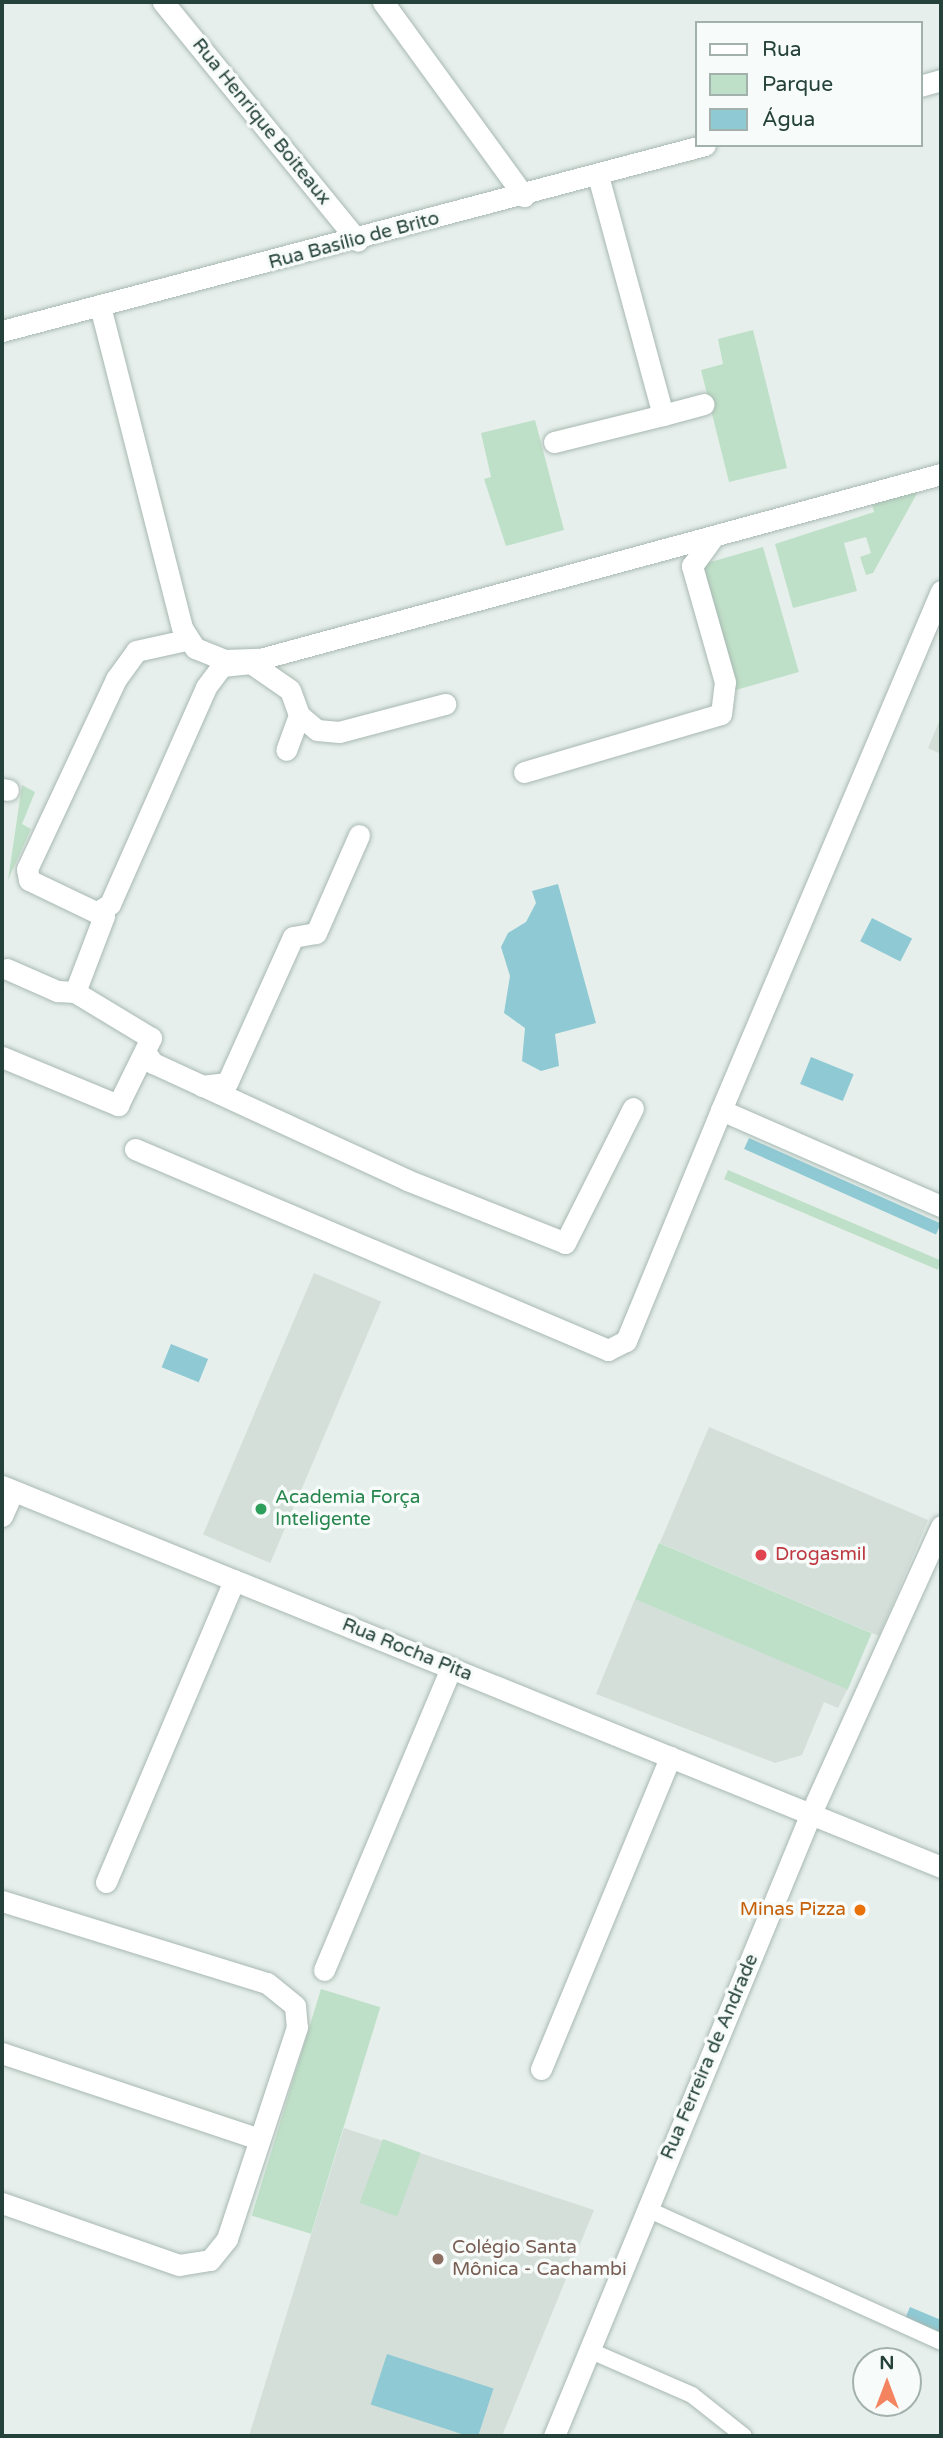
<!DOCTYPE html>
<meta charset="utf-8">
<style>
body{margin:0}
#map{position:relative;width:943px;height:2438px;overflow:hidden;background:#e6efeb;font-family:"Varela Round",sans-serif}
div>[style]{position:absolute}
.built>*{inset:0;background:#d4dfda;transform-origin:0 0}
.green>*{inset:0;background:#bfe0c8;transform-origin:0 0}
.water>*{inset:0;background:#8ec9d4;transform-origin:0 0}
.roads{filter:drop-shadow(0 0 2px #a8b8b2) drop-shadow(0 0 2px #a8b8b2)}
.service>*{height:16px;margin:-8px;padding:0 8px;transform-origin:8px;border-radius:8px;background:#fff}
.minor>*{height:21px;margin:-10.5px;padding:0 10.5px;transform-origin:10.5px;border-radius:10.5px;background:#fff}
.tertiary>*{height:21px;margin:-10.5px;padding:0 10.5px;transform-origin:10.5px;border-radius:10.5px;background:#fff}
.dots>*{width:19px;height:19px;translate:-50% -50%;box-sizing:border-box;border:4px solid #f7fbf9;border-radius:50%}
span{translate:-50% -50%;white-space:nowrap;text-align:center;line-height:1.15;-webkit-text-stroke:7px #f7fbf9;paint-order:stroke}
.street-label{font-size:19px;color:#24423a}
.leisure-label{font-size:19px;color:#27864d}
.left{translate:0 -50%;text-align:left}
.health-label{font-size:19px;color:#be3a42}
.food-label{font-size:19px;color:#c56008}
.right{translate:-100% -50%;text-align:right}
.education-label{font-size:19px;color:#785e54}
.frame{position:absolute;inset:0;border:4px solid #24423a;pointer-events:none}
.legend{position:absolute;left:695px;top:21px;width:228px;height:126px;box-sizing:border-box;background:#f7fbf9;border:2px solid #a3b1ad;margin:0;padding:9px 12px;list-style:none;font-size:21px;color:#24423a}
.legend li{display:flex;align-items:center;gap:14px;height:35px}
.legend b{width:35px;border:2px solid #a3b1ad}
.north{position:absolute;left:852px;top:2347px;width:70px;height:70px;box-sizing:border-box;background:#f7fbf9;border:2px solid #a3b1ad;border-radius:50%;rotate:0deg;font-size:19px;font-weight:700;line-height:28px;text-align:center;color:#24423a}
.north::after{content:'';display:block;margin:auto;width:24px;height:32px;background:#f4845f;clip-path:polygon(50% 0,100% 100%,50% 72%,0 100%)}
</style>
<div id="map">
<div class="built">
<i style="clip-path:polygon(941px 717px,941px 754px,928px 748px)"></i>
<i style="left:314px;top:1273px;width:73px;height:284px;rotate:23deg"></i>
<i style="left:709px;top:1427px;width:238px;height:126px;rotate:23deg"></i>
<i style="clip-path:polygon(635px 1599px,848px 1688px,838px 1708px,824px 1702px,802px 1755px,775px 1763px,596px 1694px)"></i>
<i style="clip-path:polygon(344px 2128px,594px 2210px,502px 2436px,249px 2436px)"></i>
</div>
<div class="green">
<i style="clip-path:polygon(753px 330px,787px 468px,729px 482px,701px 370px,723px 364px,718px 339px)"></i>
<i style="clip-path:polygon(535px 420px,564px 530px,506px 546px,484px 479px,491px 477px,481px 433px)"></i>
<i style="clip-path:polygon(920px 488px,873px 573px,866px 575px,860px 557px,871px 553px,866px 537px,844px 543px,857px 591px,793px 608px,775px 544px,874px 512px,870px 496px)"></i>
<i style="left:763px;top:547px;width:130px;height:73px;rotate:74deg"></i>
<i style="clip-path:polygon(22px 785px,35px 792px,22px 824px,31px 829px,8px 880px)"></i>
<i style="left:728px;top:1170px;width:232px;height:10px;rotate:23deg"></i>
<i style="left:659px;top:1543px;width:231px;height:61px;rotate:23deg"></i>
<i style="left:321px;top:1989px;width:62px;height:237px;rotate:17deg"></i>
<i style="left:383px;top:2139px;width:40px;height:68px;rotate:20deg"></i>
</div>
<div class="water">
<i style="clip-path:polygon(558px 884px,596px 1023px,555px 1034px,559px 1066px,541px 1071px,522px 1061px,525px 1028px,504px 1013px,510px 976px,501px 947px,508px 933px,526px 922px,536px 903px,532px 891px)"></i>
<i style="left:872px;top:918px;width:45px;height:26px;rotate:27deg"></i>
<i style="left:811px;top:1057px;width:46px;height:29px;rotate:22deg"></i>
<i style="left:749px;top:1138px;width:210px;height:12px;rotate:24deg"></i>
<i style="left:171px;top:1344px;width:40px;height:25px;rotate:22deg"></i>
<i style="clip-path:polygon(910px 2307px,941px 2320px,941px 2337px,904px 2321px)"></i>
<i style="left:387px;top:2354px;width:112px;height:53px;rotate:18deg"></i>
</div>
<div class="roads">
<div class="service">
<i style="left:647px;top:2209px;width:323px;rotate:24.3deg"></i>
<i style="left:591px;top:2351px;width:110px;rotate:23.5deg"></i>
<i style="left:692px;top:2395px;width:66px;rotate:38.3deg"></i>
</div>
<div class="minor">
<i style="left:163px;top:2px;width:308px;rotate:50.8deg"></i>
<i style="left:383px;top:2px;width:240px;rotate:54deg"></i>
<i style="left:920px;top:86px;width:22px;rotate:-16deg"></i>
<i style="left:100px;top:306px;width:332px;rotate:75.7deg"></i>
<i style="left:182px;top:628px;width:24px;rotate:57deg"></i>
<i style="left:195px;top:648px;width:32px;rotate:22deg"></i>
<i style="left:225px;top:660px;width:35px;rotate:-2deg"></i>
<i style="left:260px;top:659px;width:706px;rotate:-15.2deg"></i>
<i style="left:2px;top:331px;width:727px;rotate:-14.82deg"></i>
<i style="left:663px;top:415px;width:42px;rotate:-15deg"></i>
<i style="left:554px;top:442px;width:112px;rotate:-13.9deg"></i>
<i style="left:663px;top:415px;width:249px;rotate:-105.2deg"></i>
<i style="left:941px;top:591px;width:564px;rotate:112.97deg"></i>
<i style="left:721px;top:1110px;width:240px;rotate:23.6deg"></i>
<i style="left:299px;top:715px;width:23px;rotate:40deg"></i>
<i style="left:317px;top:730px;width:22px;rotate:5deg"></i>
<i style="left:339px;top:732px;width:110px;rotate:-14.8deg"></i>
<i style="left:524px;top:772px;width:205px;rotate:-16.4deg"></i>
<i style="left:721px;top:714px;width:32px;rotate:-83deg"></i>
<i style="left:725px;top:682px;width:121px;rotate:-105.9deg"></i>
<i style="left:692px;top:566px;width:37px;rotate:-54deg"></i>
<i style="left:2px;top:789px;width:6px;rotate:9deg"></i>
<i style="left:99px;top:911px;width:13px;rotate:-32deg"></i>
<i style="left:110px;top:904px;width:237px;rotate:-66.1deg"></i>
<i style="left:206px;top:687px;width:26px;rotate:-53deg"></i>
<i style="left:222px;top:666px;width:29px;rotate:-6deg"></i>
<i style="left:251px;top:663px;width:47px;rotate:34.7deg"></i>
<i style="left:290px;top:690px;width:27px;rotate:70deg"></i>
<i style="left:299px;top:715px;width:37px;rotate:110deg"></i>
<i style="left:7px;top:969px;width:55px;rotate:23.7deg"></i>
<i style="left:57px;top:991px;width:18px;rotate:3deg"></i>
<i style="left:75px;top:992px;width:81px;rotate:-69.1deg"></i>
<i style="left:104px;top:916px;width:83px;rotate:-154.4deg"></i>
<i style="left:29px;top:880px;width:11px;rotate:-100deg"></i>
<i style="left:27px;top:869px;width:210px;rotate:-64.9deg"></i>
<i style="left:116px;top:679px;width:34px;rotate:-54deg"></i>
<i style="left:136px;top:651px;width:51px;rotate:-12.4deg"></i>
<i style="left:145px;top:1052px;width:14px;rotate:54deg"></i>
<i style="left:153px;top:1063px;width:280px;rotate:24.7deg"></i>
<i style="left:407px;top:1180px;width:170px;rotate:21.7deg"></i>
<i style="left:565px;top:1243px;width:151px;rotate:-63.3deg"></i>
<i style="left:2px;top:1057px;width:126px;rotate:22.5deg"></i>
<i style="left:118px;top:1105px;width:75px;rotate:-63.8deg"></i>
<i style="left:151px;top:1038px;width:89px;rotate:-148.8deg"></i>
<i style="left:202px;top:1086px;width:25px;rotate:-7deg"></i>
<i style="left:227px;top:1083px;width:160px;rotate:-65.7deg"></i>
<i style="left:293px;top:937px;width:23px;rotate:-10deg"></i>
<i style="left:316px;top:933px;width:107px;rotate:-66.3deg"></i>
<i style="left:135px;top:1149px;width:514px;rotate:23.02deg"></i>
<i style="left:608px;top:1350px;width:20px;rotate:-27deg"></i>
<i style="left:626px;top:1341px;width:250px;rotate:-67.6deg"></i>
<i style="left:2px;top:1486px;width:1013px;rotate:22.08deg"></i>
<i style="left:2px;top:1516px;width:27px;rotate:-66deg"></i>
<i style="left:106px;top:1882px;width:328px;rotate:-67deg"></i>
<i style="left:2px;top:1901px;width:277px;rotate:17.2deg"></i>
<i style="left:267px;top:1983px;width:36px;rotate:39deg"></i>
<i style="left:295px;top:2006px;width:21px;rotate:85deg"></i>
<i style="left:297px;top:2027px;width:223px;rotate:108.3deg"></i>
<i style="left:227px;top:2239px;width:27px;rotate:129deg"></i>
<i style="left:210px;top:2260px;width:31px;rotate:171deg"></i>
<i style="left:179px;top:2265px;width:188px;rotate:-160.7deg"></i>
<i style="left:324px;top:1970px;width:328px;rotate:-67.2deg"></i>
<i style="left:2px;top:2053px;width:271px;rotate:18.5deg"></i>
<i style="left:541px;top:2069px;width:338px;rotate:-67.5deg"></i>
</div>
<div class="tertiary">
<i style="left:554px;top:2436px;width:674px;rotate:-67.58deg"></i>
<i style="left:811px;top:1813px;width:315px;rotate:-65.6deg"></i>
</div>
</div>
<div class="dots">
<i style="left:261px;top:1509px;background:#2e9e5b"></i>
<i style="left:761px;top:1555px;background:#e0444e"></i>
<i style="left:860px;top:1910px;background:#e8710a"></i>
<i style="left:438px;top:2259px;background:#8d6e63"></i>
</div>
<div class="street-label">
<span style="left:261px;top:122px;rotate:51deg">Rua Henrique Boiteaux</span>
<span style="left:354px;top:241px;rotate:-15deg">Rua Basílio de Brito</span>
<span style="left:407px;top:1650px;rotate:22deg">Rua Rocha Pita</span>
<span style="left:710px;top:2057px;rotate:-67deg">Rua Ferreira de Andrade</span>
</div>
<div class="leisure-label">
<span class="left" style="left:275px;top:1509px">Academia Força<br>Inteligente</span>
</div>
<div class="health-label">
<span class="left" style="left:775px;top:1555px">Drogasmil</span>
</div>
<div class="food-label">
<span class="right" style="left:846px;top:1910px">Minas Pizza</span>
</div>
<div class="education-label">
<span class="left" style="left:452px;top:2259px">Colégio Santa<br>Mônica - Cachambi</span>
</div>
<div class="frame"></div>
<ul class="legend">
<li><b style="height:9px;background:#fff"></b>Rua</li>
<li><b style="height:19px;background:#bfe0c8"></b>Parque</li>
<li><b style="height:19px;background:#8ec9d4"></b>Água</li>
</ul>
<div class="north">N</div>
</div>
